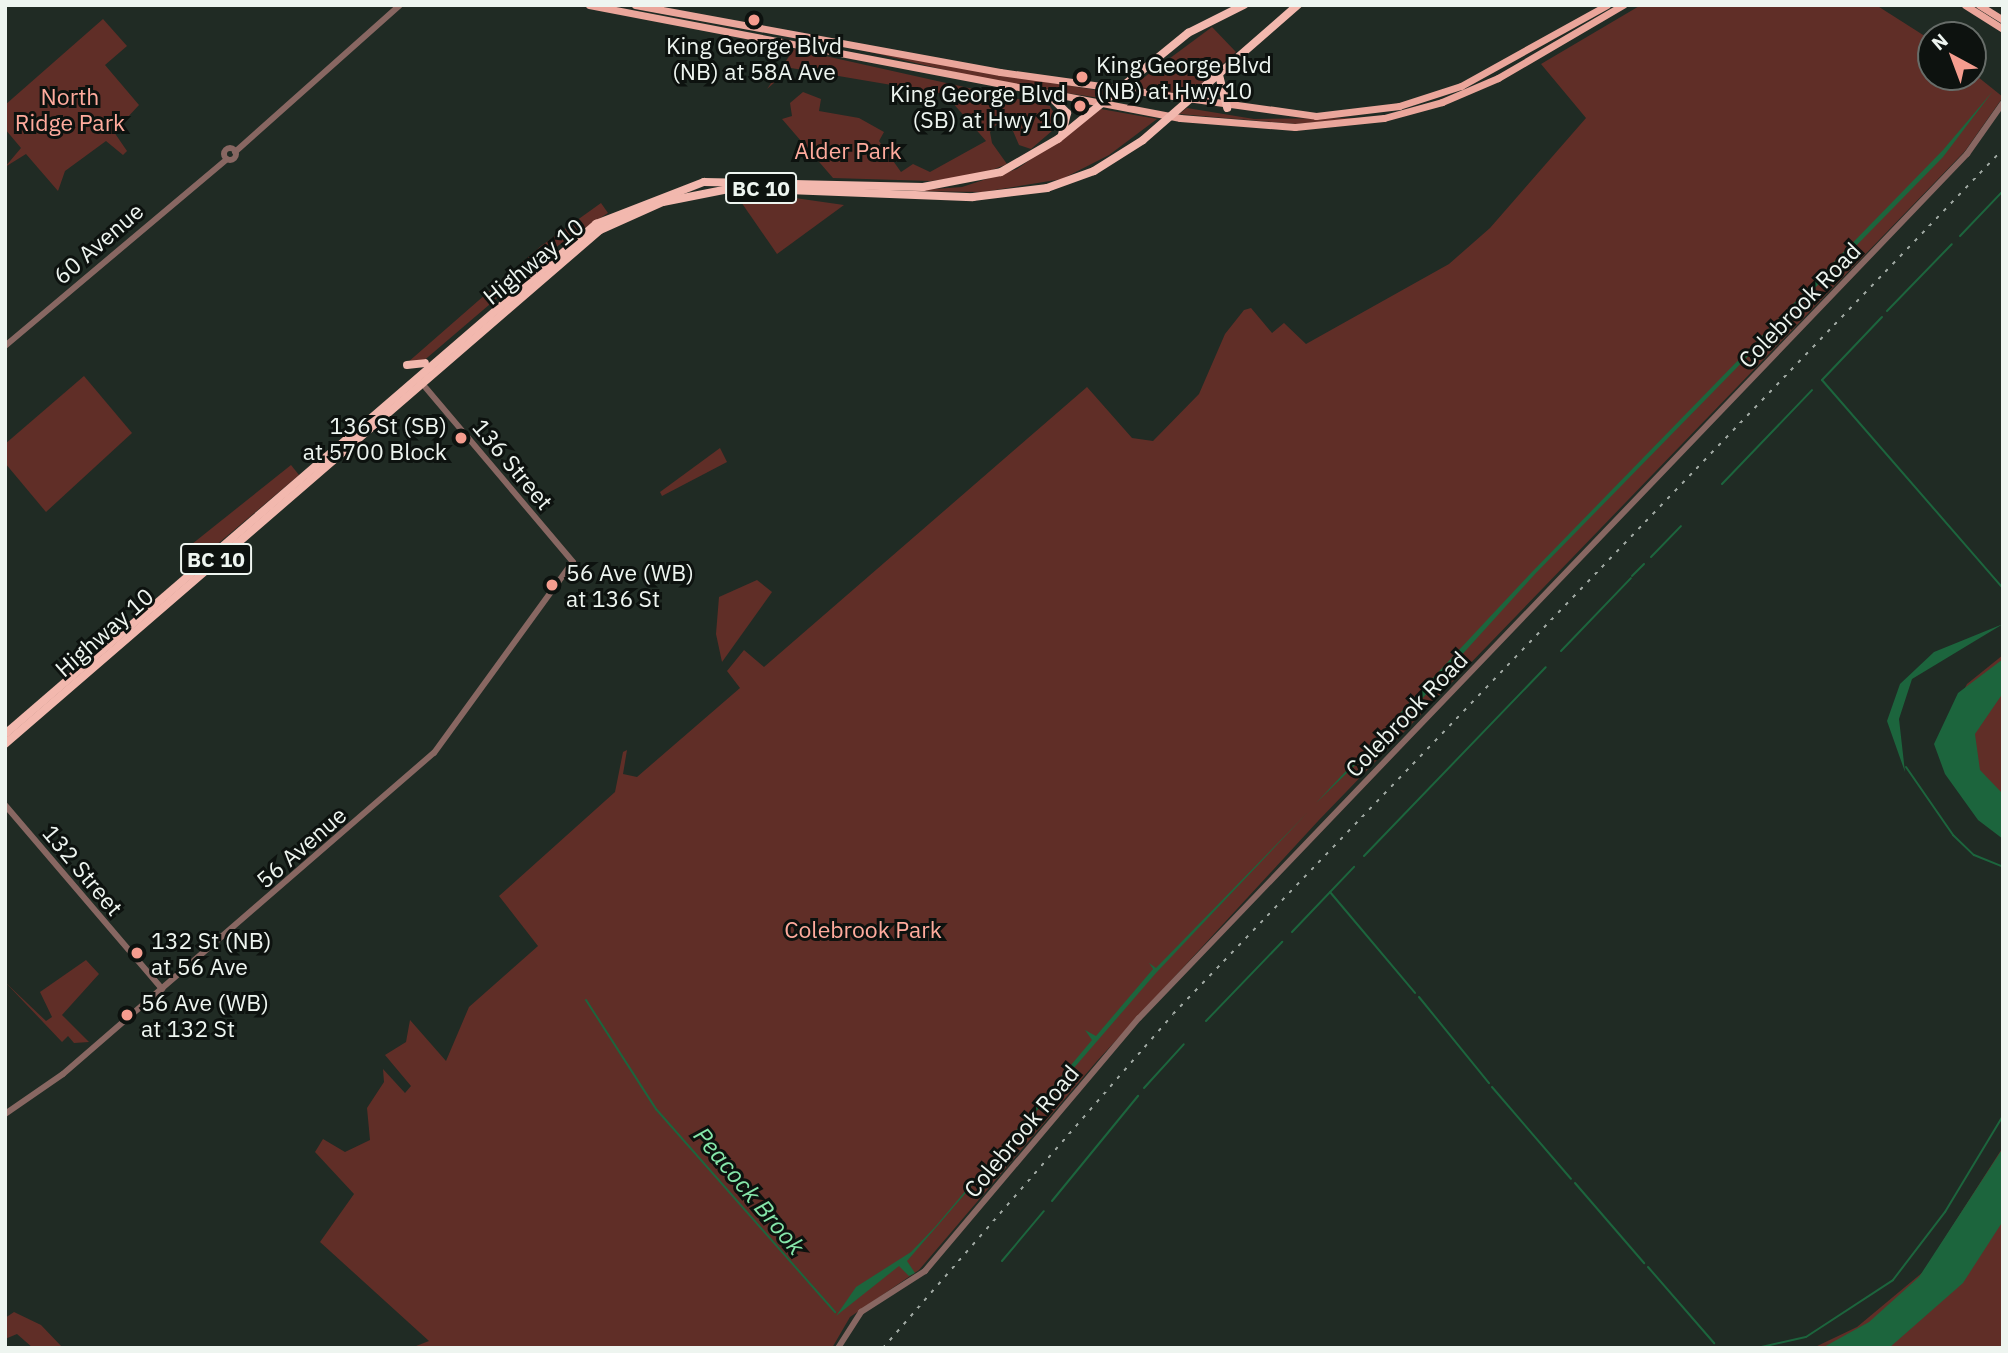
<!DOCTYPE html>
<style>
body{margin:0}
#map{position:relative;width:2008px;height:1353px;overflow:hidden;background:#202b24;font-family:"IBM Plex Sans",sans-serif}
div>[style]{position:absolute}
.green>*{inset:0;background:#602e27}
.water>*{inset:0;background:#1c653d}
.stream>*{height:2px;margin:-1px;padding:0 1px;transform-origin:1px;border-radius:1px;background:#1c653d}
.tertiary>*{height:6px;margin:-3px;padding:0 3px;transform-origin:3px;border-radius:3px;background:#886762}
.tertiary>.ring{margin:-3px;padding:0;box-sizing:content-box;background:none;border:6px solid #886762;border-radius:50%}
.primary>*{height:7px;margin:-3.5px;padding:0 3.5px;transform-origin:3.5px;border-radius:3.5px;background:#eaa69b}
.trunk>*{height:8px;margin:-4px;padding:0 4px;transform-origin:4px;border-radius:4px;background:#f2b8ae}
.rail>*{height:2px;margin-top:-1px;transform-origin:0;background:repeating-linear-gradient(90deg,#a0a9a3 0 3.5px,transparent 0 10.5px)}
.dots>*{width:19px;height:19px;translate:-50% -50%;box-sizing:border-box;border:4px solid #0d120f;border-radius:50%}
span{translate:-50% -50%;white-space:nowrap;text-align:center;line-height:1.15;-webkit-text-stroke:6px #0d120f;paint-order:stroke}
.shield-label span{padding:2px 5px;background:#0d120f;border:2px solid;border-radius:5px;-webkit-text-stroke-width:0}
.shield-label{font-size:21px;color:#eef5f0;font-weight:700}
.poi-label{font-size:23px;color:#eef5f0}
.left{translate:0 -50%;text-align:left}
.right{translate:-100% -50%;text-align:right}
.park-label{font-size:23px;color:#ffab9d}
.street-label{font-size:23px;color:#eef5f0}
.water-label{font-size:24px;color:#86e7aa;font-style:italic}
.frame{position:absolute;inset:0;border:7px solid #eef5f0;pointer-events:none}
.north{position:absolute;left:1917px;top:21px;width:70px;height:70px;box-sizing:border-box;background:#0d120f;border:2px solid #676d69;border-radius:50%;rotate:319deg;font-size:19px;font-weight:700;line-height:28px;text-align:center;color:#eef5f0}
.north::after{content:'';display:block;margin:auto;width:24px;height:32px;background:#f59d8f;clip-path:polygon(50% 0,100% 100%,50% 72%,0 100%)}
</style>
<div id="map">
<div class="green">
<i style="clip-path:polygon(1641px 5px,1876px 5px,1931px 40px,1931px 77px,1973px 73px,2003px 97px,1965px 151px,1319px 820px,1097px 1061px,919px 1270px,850px 1317px,832px 1348px,411px 1348px,429px 1341px,320px 1242px,354px 1194px,315px 1152px,323px 1139px,345px 1152px,370px 1140px,367px 1108px,384px 1082px,383px 1069px,405px 1093px,411px 1086px,385px 1055px,406px 1042px,410px 1020px,446px 1061px,469px 1007px,538px 946px,499px 896px,615px 792px,623px 752px,627px 750px,623px 774px,637px 777px,740px 688px,727px 671px,744px 650px,764px 667px,1087px 387px,1132px 438px,1153px 441px,1199px 394px,1225px 334px,1244px 310px,1251px 308px,1272px 333px,1284px 323px,1306px 344px,1449px 264px,1490px 228px,1586px 118px,1541px 64px)"></i>
<i style="clip-path:polygon(103px 19px,127px 46px,105px 65px,139px 105px,114px 132px,127px 151px,123px 155px,106px 141px,65px 171px,58px 191px,26px 154px,5px 167px,21px 148px,5px 129px,5px 105px)"></i>
<i style="clip-path:polygon(1212px 27px,1236px 52px,1189px 95px,1131px 87px)"></i>
<i style="clip-path:polygon(794px 49px,1050px 106px,1060px 124px,1031px 149px,1019px 145px,1010px 124px,998px 123px,990px 132px,992px 143px,1007px 164px,982px 174px,931px 181px,833px 178px,782px 119px,792px 116px,790px 103px,803px 92px,821px 99px,819px 111px,859px 118px,884px 132px,879px 141px,901px 172px,913px 164px,930px 172px,986px 141px,945px 94px,791px 68px,767px 89px)"></i>
<i style="clip-path:polygon(857px 49px,966px 69px,1108px 92px,1100px 98px,1000px 83px)"></i>
<i style="clip-path:polygon(1187px 108px,1254px 119px,1364px 118px,1296px 124px,1179px 114px)"></i>
<i style="clip-path:polygon(1101px 109px,1157px 119px,1109px 155px,1062px 179px,983px 192px,908px 191px,962px 187px,1017px 169px)"></i>
<i style="clip-path:polygon(781px 196px,844px 205px,777px 254px,739px 199px)"></i>
<i style="clip-path:polygon(601px 203px,608px 213px,559px 245px,421px 363px,407px 363px,541px 246px)"></i>
<i style="clip-path:polygon(84px 376px,132px 433px,46px 512px,5px 463px,5px 444px)"></i>
<i style="clip-path:polygon(720px 448px,727px 462px,662px 496px,660px 492px)"></i>
<i style="clip-path:polygon(291px 465px,299px 475px,194px 564px,182px 552px)"></i>
<i style="clip-path:polygon(757px 580px,772px 592px,722px 662px,716px 634px,719px 597px)"></i>
<i style="clip-path:polygon(2003px 655px,2003px 835px,1938px 739px,1967px 684px)"></i>
<i style="clip-path:polygon(86px 960px,99px 974px,62px 1015px,89px 1042px,74px 1043px,68px 1036px,62px 1042px,5px 982px,46px 1021px,52px 1017px,40px 992px)"></i>
<i style="clip-path:polygon(2003px 1147px,2003px 1348px,1813px 1348px,1857px 1327px,1923px 1272px)"></i>
<i style="clip-path:polygon(14px 1312px,41px 1325px,63px 1348px,33px 1348px,17px 1334px,5px 1339px,5px 1318px)"></i>
</div>
<div class="water">
<i style="clip-path:polygon(1993px 91px,1943px 157px,1535px 574px,1410px 712px,1316px 803px,1531px 573px,1943px 150px)"></i>
<i style="clip-path:polygon(2003px 624px,1912px 679px,1899px 719px,1905px 772px,1887px 721px,1900px 684px,1934px 652px)"></i>
<i style="clip-path:polygon(2003px 659px,2003px 693px,1975px 734px,1980px 770px,2003px 794px,2003px 839px,1978px 820px,1945px 774px,1934px 744px,1958px 693px)"></i>
<i style="clip-path:polygon(1308px 812px,1156px 973px,907px 1261px,915px 1273px,909px 1276px,899px 1266px,836px 1316px,856px 1287px,911px 1252px,935px 1227px,1092px 1040px,1085px 1030px,1096px 1036px,1153px 969px,1149px 963px,1156px 968px)"></i>
<i style="clip-path:polygon(2003px 1148px,2003px 1221px,1963px 1283px,1889px 1348px,1822px 1348px,1869px 1322px,1919px 1277px)"></i>
</div>
<div class="stream">
<i style="left:1960px;top:236px;width:62px;rotate:-46.3deg"></i>
<i style="left:1887px;top:311px;width:93px;rotate:-45.9deg"></i>
<i style="left:1822px;top:380px;width:276px;rotate:49deg"></i>
<i style="left:1822px;top:380px;width:87px;rotate:-46.4deg"></i>
<i style="left:1722px;top:484px;width:130px;rotate:-46.2deg"></i>
<i style="left:1651px;top:557px;width:43px;rotate:-45.9deg"></i>
<i style="left:1632px;top:576px;width:17px;rotate:-45deg"></i>
<i style="left:1561px;top:651px;width:101px;rotate:-46.2deg"></i>
<i style="left:1906px;top:767px;width:83px;rotate:55.3deg"></i>
<i style="left:1953px;top:835px;width:29px;rotate:44deg"></i>
<i style="left:1974px;top:855px;width:31px;rotate:22deg"></i>
<i style="left:1364px;top:856px;width:262px;rotate:-46.1deg"></i>
<i style="left:1330px;top:892px;width:132px;rotate:49.9deg"></i>
<i style="left:1292px;top:932px;width:90px;rotate:-46.4deg"></i>
<i style="left:1419px;top:997px;width:111px;rotate:50.9deg"></i>
<i style="left:586px;top:1000px;width:130px;rotate:57.3deg"></i>
<i style="left:656px;top:1109px;width:271px;rotate:48.6deg"></i>
<i style="left:1206px;top:1021px;width:110px;rotate:-46.1deg"></i>
<i style="left:1492px;top:1087px;width:121px;rotate:49.3deg"></i>
<i style="left:1144px;top:1088px;width:59px;rotate:-47.7deg"></i>
<i style="left:1575px;top:1183px;width:106px;rotate:49.2deg"></i>
<i style="left:1052px;top:1201px;width:136px;rotate:-50.7deg"></i>
<i style="left:1002px;top:1261px;width:65px;rotate:-50deg"></i>
<i style="left:1648px;top:1267px;width:101px;rotate:49deg"></i>
<i style="left:1757px;top:1348px;width:50px;rotate:-12.7deg"></i>
<i style="left:1806px;top:1337px;width:104px;rotate:-33.2deg"></i>
<i style="left:1893px;top:1280px;width:86px;rotate:-52.6deg"></i>
<i style="left:1945px;top:1212px;width:112px;rotate:-58.9deg"></i>
</div>
<div class="tertiary">
<i class="ring" style="left:224px;top:148px;width:6px;height:6px"></i>
<i style="left:235px;top:152px;width:221px;rotate:-41.7deg"></i>
<i style="left:5px;top:346px;width:290px;rotate:-40.1deg"></i>
<i style="left:5px;top:805px;width:242px;rotate:49.5deg"></i>
<i style="left:5px;top:1114px;width:70px;rotate:-34.6deg"></i>
<i style="left:63px;top:1074px;width:491px;rotate:-40.9deg"></i>
<i style="left:434px;top:753px;width:236px;rotate:-54deg"></i>
<i style="left:573px;top:562px;width:228px;rotate:-130.2deg"></i>
<i style="left:838px;top:1348px;width:43px;rotate:-57.4deg"></i>
<i style="left:861px;top:1312px;width:76px;rotate:-32.6deg"></i>
<i style="left:925px;top:1271px;width:331px;rotate:-49.8deg"></i>
<i style="left:1139px;top:1018px;width:1197px;rotate:-46.22deg"></i>
<i style="left:1967px;top:154px;width:62px;rotate:-54.8deg"></i>
</div>
<div class="primary">
<i style="left:589px;top:5px;width:602px;rotate:10.82deg"></i>
<i style="left:1180px;top:118px;width:115px;rotate:4.5deg"></i>
<i style="left:1295px;top:127px;width:89px;rotate:-5.8deg"></i>
<i style="left:1384px;top:118px;width:60px;rotate:-15.4deg"></i>
<i style="left:1442px;top:102px;width:61px;rotate:-23.2deg"></i>
<i style="left:1498px;top:78px;width:145px;rotate:-30.3deg"></i>
<i style="left:635px;top:5px;width:371px;rotate:10.4deg"></i>
<i style="left:1000px;top:72px;width:319px;rotate:7.9deg"></i>
<i style="left:1316px;top:116px;width:84px;rotate:-6.9deg"></i>
<i style="left:1399px;top:106px;width:65px;rotate:-17.9deg"></i>
<i style="left:1461px;top:86px;width:167px;rotate:-29deg"></i>
<i style="left:1965px;top:5px;width:45px;rotate:32.3deg"></i>
<i style="left:1979px;top:5px;width:28px;rotate:32deg"></i>
</div>
<div class="trunk">
<i style="left:1219px;top:75px;width:34px;rotate:76deg"></i>
<i style="left:1048px;top:94px;width:27px;rotate:45deg"></i>
<i style="left:1067px;top:113px;width:22px;rotate:103deg"></i>
<i style="left:407px;top:365px;width:18px;rotate:-6deg"></i>
<i style="left:5px;top:734px;width:781px;rotate:-40.79deg"></i>
<i style="left:596px;top:224px;width:116px;rotate:-21.3deg"></i>
<i style="left:704px;top:182px;width:219px;rotate:1.3deg"></i>
<i style="left:923px;top:187px;width:79px;rotate:-10.9deg"></i>
<i style="left:1001px;top:172px;width:66px;rotate:-30.1deg"></i>
<i style="left:1058px;top:139px;width:168px;rotate:-39.2deg"></i>
<i style="left:1188px;top:33px;width:63px;rotate:-26.6deg"></i>
<i style="left:5px;top:744px;width:786px;rotate:-40.82deg"></i>
<i style="left:600px;top:230px;width:69px;rotate:-24deg"></i>
<i style="left:663px;top:202px;width:72px;rotate:-11.2deg"></i>
<i style="left:734px;top:188px;width:239px;rotate:2.2deg"></i>
<i style="left:973px;top:197px;width:75px;rotate:-6.9deg"></i>
<i style="left:1047px;top:188px;width:50px;rotate:-19.9deg"></i>
<i style="left:1094px;top:171px;width:58px;rotate:-32.3deg"></i>
<i style="left:1143px;top:140px;width:206px;rotate:-41.1deg"></i>
</div>
<div class="rail">
<i style="left:883px;top:1348px;width:442px;rotate:-49deg"></i>
<i style="left:1173px;top:1014px;width:1199px;rotate:-46.18deg"></i>
</div>
<div class="dots">
<i style="left:754px;top:20px;background:#f59d8f"></i>
<i style="left:1082px;top:77px;background:#f59d8f"></i>
<i style="left:1080px;top:106px;background:#f59d8f"></i>
<i style="left:461px;top:438px;background:#f59d8f"></i>
<i style="left:552px;top:585px;background:#f59d8f"></i>
<i style="left:137px;top:953px;background:#f59d8f"></i>
<i style="left:127px;top:1015px;background:#f59d8f"></i>
</div>
<div class="shield-label">
<span style="left:761px;top:188px">BC 10</span>
<span style="left:216px;top:559px">BC 10</span>
</div>
<div class="poi-label">
<span style="left:754px;top:58px">King George Blvd<br>(NB) at 58A Ave</span>
<span class="left" style="left:1096px;top:77px">King George Blvd<br>(NB) at Hwy 10</span>
<span class="right" style="left:1066px;top:106px">King George Blvd<br>(SB) at Hwy 10</span>
<span class="right" style="left:447px;top:438px">136 St (SB)<br>at 5700 Block</span>
<span class="left" style="left:566px;top:585px">56 Ave (WB)<br>at 136 St</span>
<span class="left" style="left:151px;top:953px">132 St (NB)<br>at 56 Ave</span>
<span class="left" style="left:141px;top:1015px">56 Ave (WB)<br>at 132 St</span>
</div>
<div class="park-label">
<span style="left:70px;top:109px">North<br>Ridge Park</span>
<span style="left:848px;top:150px">Alder Park</span>
<span style="left:863px;top:929px">Colebrook Park</span>
</div>
<div class="street-label">
<span style="left:98px;top:243px;rotate:-41deg">60 Avenue</span>
<span style="left:533px;top:261px;rotate:-39deg">Highway 10</span>
<span style="left:1799px;top:305px;rotate:-46deg">Colebrook Road</span>
<span style="left:513px;top:464px;rotate:50deg">136 Street</span>
<span style="left:104px;top:632px;rotate:-41deg">Highway 10</span>
<span style="left:1406px;top:714px;rotate:-46deg">Colebrook Road</span>
<span style="left:301px;top:847px;rotate:-41deg">56 Avenue</span>
<span style="left:83px;top:870px;rotate:50deg">132 Street</span>
<span style="left:1021px;top:1131px;rotate:-50deg">Colebrook Road</span>
</div>
<div class="water-label">
<span style="left:749px;top:1191px;rotate:50deg">Peacock Brook</span>
</div>
<div class="frame"></div>
<div class="north">N</div>
</div>
